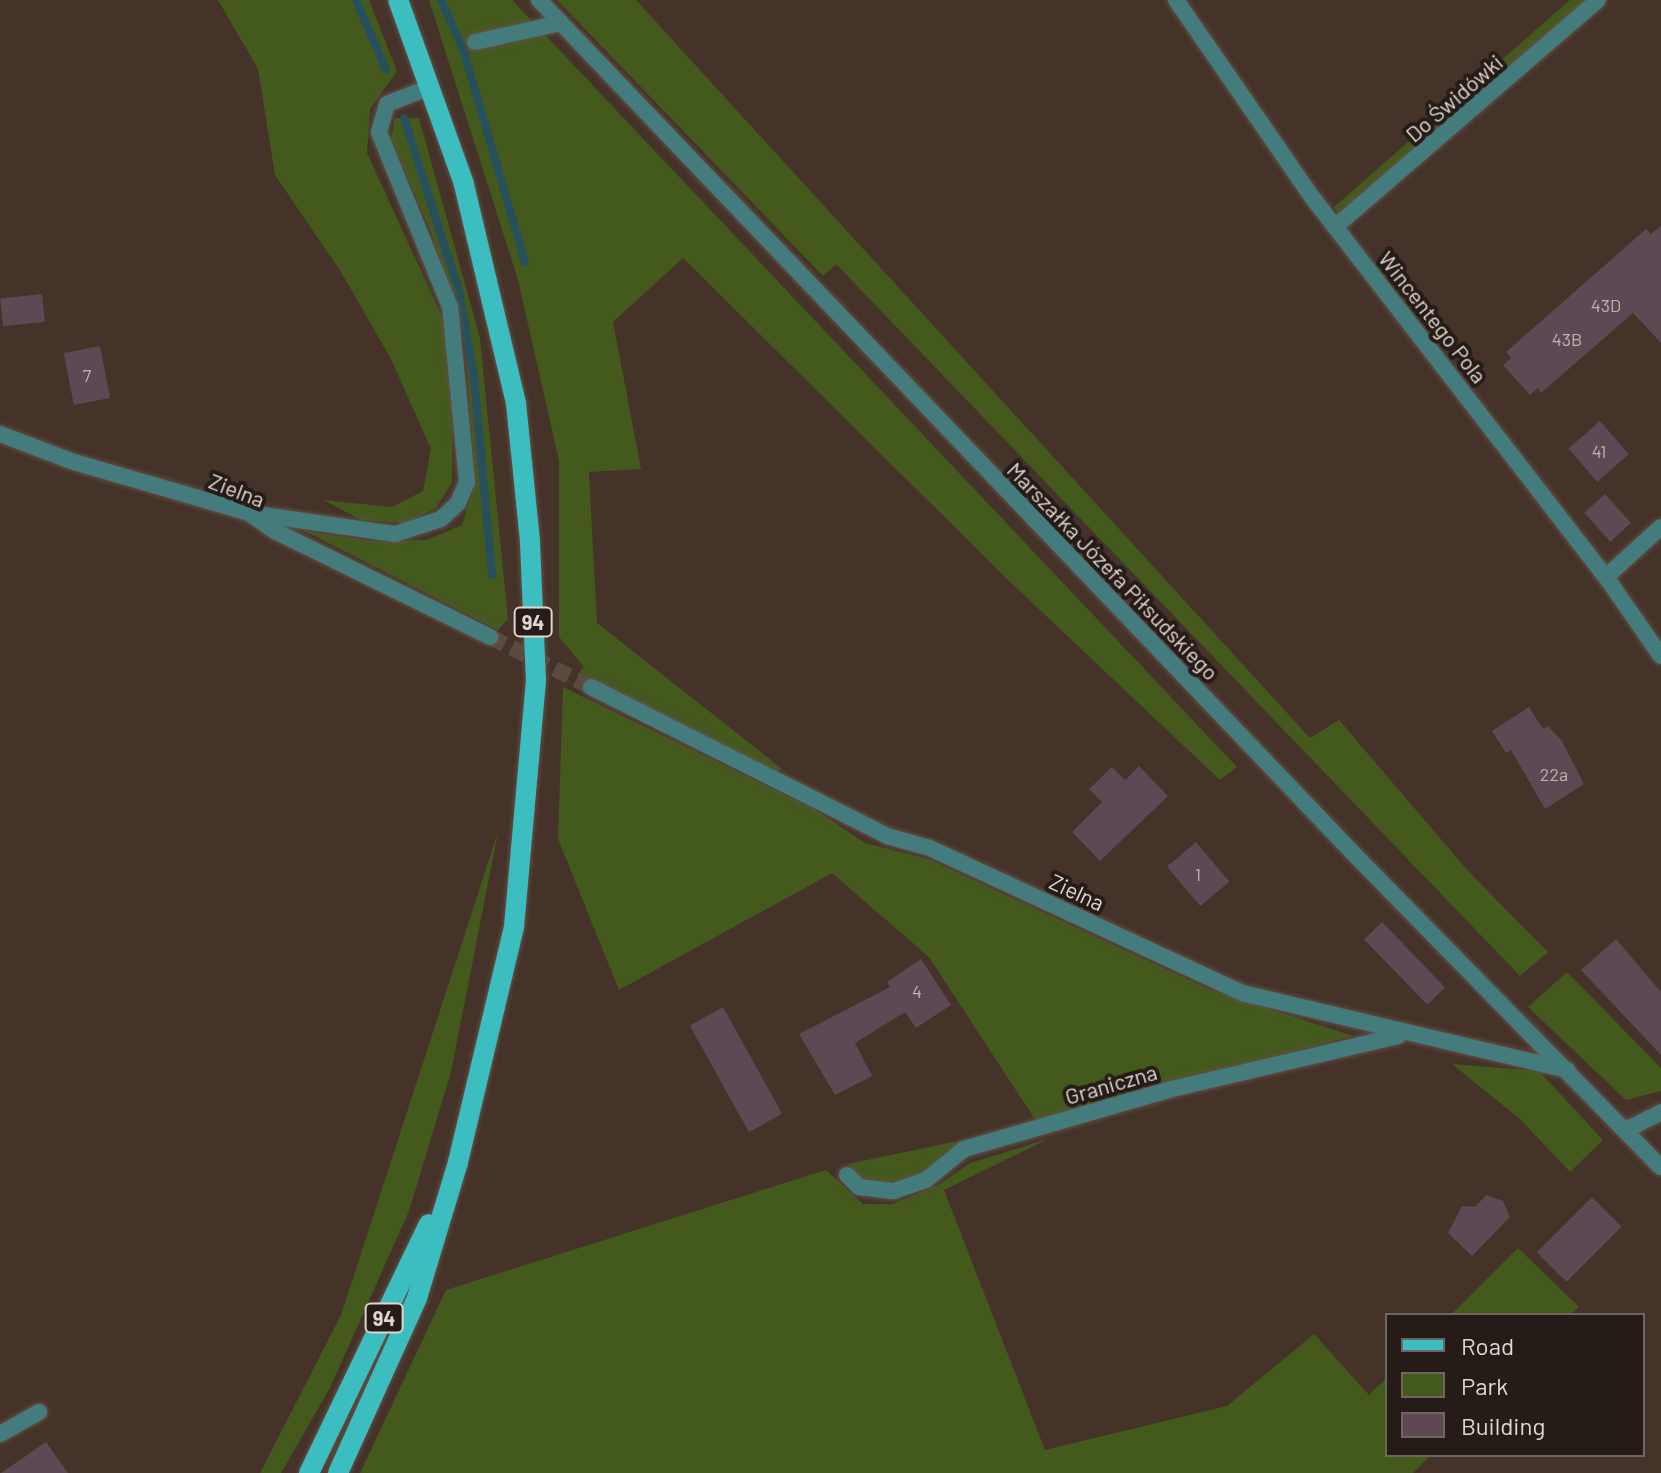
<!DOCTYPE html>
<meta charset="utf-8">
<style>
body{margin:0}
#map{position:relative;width:1661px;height:1473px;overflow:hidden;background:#453228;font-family:Barlow,sans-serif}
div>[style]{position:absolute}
.green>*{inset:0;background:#445a1d}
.stream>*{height:8px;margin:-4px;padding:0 4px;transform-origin:4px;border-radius:4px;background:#26505d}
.building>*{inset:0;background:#5d4853;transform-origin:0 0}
.street-tunnel>*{height:16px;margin-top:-8px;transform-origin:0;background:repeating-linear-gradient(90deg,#5c4a41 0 16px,transparent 0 24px)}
.roads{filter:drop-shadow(0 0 2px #614f46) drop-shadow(0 0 2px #614f46)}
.lane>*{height:16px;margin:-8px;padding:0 8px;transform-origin:8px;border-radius:8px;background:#447b7c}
.street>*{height:16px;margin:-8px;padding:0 8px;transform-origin:8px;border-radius:8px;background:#447b7c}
.primary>*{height:20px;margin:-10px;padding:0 10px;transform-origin:10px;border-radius:10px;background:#3cbdc0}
span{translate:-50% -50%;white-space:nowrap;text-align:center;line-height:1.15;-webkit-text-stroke:8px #251c18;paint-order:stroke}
.number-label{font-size:18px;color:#c0b2b0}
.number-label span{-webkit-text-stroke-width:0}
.shield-label span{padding:2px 6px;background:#251c18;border:2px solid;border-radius:6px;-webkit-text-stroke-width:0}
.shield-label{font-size:20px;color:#e1d5cf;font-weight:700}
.street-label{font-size:22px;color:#e1d5cf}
.legend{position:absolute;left:1385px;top:1313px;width:260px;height:144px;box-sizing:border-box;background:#251c18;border:2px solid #706661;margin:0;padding:10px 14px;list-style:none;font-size:24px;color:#e1d5cf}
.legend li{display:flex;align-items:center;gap:16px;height:40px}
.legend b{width:40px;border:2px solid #706661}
</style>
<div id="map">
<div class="green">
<i style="clip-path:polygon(218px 0,369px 0,397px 71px,370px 109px,367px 153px,444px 321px,453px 395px,452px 483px,436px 508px,405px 523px,361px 520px,324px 500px,392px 507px,423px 491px,431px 449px,391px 359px,341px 272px,275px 175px,258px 69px)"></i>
<i style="clip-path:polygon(429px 0,512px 0,1237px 767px,1220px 780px,1005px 577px,683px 258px,613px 322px,641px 469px,589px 472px,597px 623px,781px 768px,777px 774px,577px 675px,584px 667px,559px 637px,559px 461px,518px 280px)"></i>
<i style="clip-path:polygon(557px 0,636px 0,1310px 738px,1339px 720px,1469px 872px,1548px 952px,1520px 976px,836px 264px,823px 276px)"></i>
<i style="clip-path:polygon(1570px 0,1592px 0,1340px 216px,1334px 207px)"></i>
<i style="clip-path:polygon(395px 118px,419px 118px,480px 338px,508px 619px,498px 630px,305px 531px,373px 541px,426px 540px,462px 525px,475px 484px,465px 340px,431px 232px,391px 139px)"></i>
<i style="clip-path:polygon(563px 687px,814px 809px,865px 843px,928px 859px,1206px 988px,1353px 1036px,1036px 1121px,929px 957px,832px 873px,619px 990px,558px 839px)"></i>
<i style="clip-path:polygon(498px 832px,451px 1072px,409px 1211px,330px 1388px,281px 1473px,260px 1473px,341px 1315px)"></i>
<i style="clip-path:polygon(1567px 972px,1661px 1068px,1661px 1091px,1626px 1100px,1528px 1007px)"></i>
<i style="clip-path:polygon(1452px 1064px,1539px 1071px,1603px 1140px,1570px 1172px,1520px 1119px)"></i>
<i style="clip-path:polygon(967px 1139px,914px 1178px,885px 1184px,862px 1181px,848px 1164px)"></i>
<i style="clip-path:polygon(1048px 1139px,944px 1190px,1045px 1450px,1227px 1406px,1314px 1334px,1369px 1395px,1387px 1378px,1387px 1455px,1431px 1455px,1413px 1473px,360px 1473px,446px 1290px,826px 1170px,863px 1204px,893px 1204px,940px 1184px,970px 1163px)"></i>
<i style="clip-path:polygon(1518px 1248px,1579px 1307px,1571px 1315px,1451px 1315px)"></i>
</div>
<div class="stream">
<i style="left:356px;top:0;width:76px;rotate:66.8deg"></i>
<i style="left:441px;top:0;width:57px;rotate:66.1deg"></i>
<i style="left:464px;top:52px;width:219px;rotate:73.8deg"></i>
<i style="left:404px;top:118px;width:182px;rotate:72.4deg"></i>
<i style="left:459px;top:291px;width:87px;rotate:80.1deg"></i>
<i style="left:474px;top:377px;width:199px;rotate:84.8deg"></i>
</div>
<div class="building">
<i style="clip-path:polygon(1661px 226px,1661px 343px,1633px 313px,1541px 393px,1538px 388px,1530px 395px,1503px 365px,1511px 358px,1506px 352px,1646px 229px,1651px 234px)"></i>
<i style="left:42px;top:294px;width:28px;height:42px;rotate:84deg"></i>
<i style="left:100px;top:346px;width:53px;height:37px;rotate:79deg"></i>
<i style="left:1600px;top:421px;width:44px;height:42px;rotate:49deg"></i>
<i style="left:1605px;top:494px;width:39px;height:28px;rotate:48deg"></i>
<i style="clip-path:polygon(1529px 707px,1543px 729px,1548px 726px,1562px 741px,1584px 784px,1545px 809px,1511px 750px,1506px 753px,1492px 731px)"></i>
<i style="clip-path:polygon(1139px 766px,1168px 796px,1100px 861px,1072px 832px,1102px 802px,1089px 789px,1112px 767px,1125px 780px)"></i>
<i style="left:1196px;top:842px;width:52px;height:38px;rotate:50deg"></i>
<i style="left:1382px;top:922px;width:91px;height:25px;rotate:46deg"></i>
<i style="clip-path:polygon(1616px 939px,1661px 992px,1661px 1055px,1581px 970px)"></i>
<i style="clip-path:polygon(921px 959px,951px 1005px,916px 1028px,905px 1012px,855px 1043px,872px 1076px,835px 1095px,799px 1034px,890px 987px,887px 982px)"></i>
<i style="left:723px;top:1007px;width:122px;height:38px;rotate:61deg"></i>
<i style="clip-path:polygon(1486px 1195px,1503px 1201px,1510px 1217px,1472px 1256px,1448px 1233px,1462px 1206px,1475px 1207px)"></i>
<i style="left:1592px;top:1197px;width:42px;height:78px;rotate:45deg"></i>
<i style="clip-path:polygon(46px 1442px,68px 1473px,1px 1473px)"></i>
</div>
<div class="street-tunnel">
<i style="left:490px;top:637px;width:113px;rotate:26.3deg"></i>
</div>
<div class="roads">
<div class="lane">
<i style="left:475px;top:42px;width:88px;rotate:-12.5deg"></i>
</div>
<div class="street">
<i style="left:539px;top:0;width:1178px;rotate:46.34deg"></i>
<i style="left:1352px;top:852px;width:441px;rotate:45.6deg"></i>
<i style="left:1176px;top:0;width:239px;rotate:55.4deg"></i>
<i style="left:1312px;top:197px;width:480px;rotate:52.3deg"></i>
<i style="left:1606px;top:577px;width:96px;rotate:55.2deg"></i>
<i style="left:1335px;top:227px;width:347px;rotate:-40.8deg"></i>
<i style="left:0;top:434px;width:79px;rotate:20.7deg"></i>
<i style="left:74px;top:462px;width:182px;rotate:16.2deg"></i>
<i style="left:249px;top:513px;width:32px;rotate:35deg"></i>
<i style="left:275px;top:531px;width:240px;rotate:26.2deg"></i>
<i style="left:249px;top:513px;width:148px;rotate:8.2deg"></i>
<i style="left:395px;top:534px;width:48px;rotate:-18.1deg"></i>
<i style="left:441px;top:519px;width:23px;rotate:-43deg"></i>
<i style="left:458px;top:503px;width:23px;rotate:-67deg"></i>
<i style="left:467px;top:482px;width:176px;rotate:-95.5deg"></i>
<i style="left:450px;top:307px;width:189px;rotate:-112.1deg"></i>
<i style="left:379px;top:132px;width:29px;rotate:-74deg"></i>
<i style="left:387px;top:104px;width:46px;rotate:-21.6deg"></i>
<i style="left:1606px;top:577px;width:74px;rotate:-42.3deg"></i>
<i style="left:591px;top:687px;width:331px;rotate:26.7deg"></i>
<i style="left:887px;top:836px;width:45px;rotate:15.6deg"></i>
<i style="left:930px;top:848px;width:344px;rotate:24.9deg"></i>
<i style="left:1242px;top:993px;width:334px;rotate:13.3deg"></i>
<i style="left:1626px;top:1130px;width:39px;rotate:-27deg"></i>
<i style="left:847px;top:1175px;width:17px;rotate:45deg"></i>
<i style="left:859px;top:1187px;width:35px;rotate:7deg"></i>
<i style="left:894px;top:1191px;width:34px;rotate:-19deg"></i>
<i style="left:926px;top:1180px;width:49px;rotate:-39.2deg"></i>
<i style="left:964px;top:1149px;width:212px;rotate:-16.1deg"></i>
<i style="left:1168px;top:1090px;width:236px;rotate:-13.2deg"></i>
<i style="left:0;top:1434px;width:45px;rotate:-29.4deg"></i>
</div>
<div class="primary">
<i style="left:309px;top:1473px;width:276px;rotate:-64.3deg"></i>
<i style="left:338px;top:1473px;width:192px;rotate:-65.7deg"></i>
<i style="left:417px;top:1298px;width:142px;rotate:-73.2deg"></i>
<i style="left:458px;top:1162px;width:242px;rotate:-76.6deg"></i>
<i style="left:514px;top:927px;width:247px;rotate:-84.9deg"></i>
<i style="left:536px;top:681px;width:140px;rotate:-92.5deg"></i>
<i style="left:530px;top:541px;width:139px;rotate:-95.8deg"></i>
<i style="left:516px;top:403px;width:225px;rotate:-103.4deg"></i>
<i style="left:464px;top:184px;width:195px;rotate:-109.7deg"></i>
</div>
</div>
<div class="number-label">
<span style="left:1606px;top:305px">43D</span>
<span style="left:1567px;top:339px">43B</span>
<span style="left:87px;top:375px">7</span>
<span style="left:1599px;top:451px">41</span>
<span style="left:1554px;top:774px">22a</span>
<span style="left:1198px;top:874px">1</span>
<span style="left:917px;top:991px">4</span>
</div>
<div class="shield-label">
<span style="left:533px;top:622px">94</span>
<span style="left:384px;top:1318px">94</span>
</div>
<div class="street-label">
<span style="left:1454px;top:98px;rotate:-41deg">Do Świdówki</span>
<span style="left:1433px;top:317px;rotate:52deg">Wincentego Pola</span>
<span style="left:237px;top:490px;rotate:21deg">Zielna</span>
<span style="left:1113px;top:571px;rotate:46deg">Marszałka Józefa Piłsudskiego</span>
<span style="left:1077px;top:892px;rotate:25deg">Zielna</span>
<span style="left:1111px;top:1084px;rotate:-16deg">Graniczna</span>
</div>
<ul class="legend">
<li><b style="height:10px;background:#3cbdc0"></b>Road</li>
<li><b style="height:22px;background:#445a1d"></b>Park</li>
<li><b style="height:22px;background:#5d4853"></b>Building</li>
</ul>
</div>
